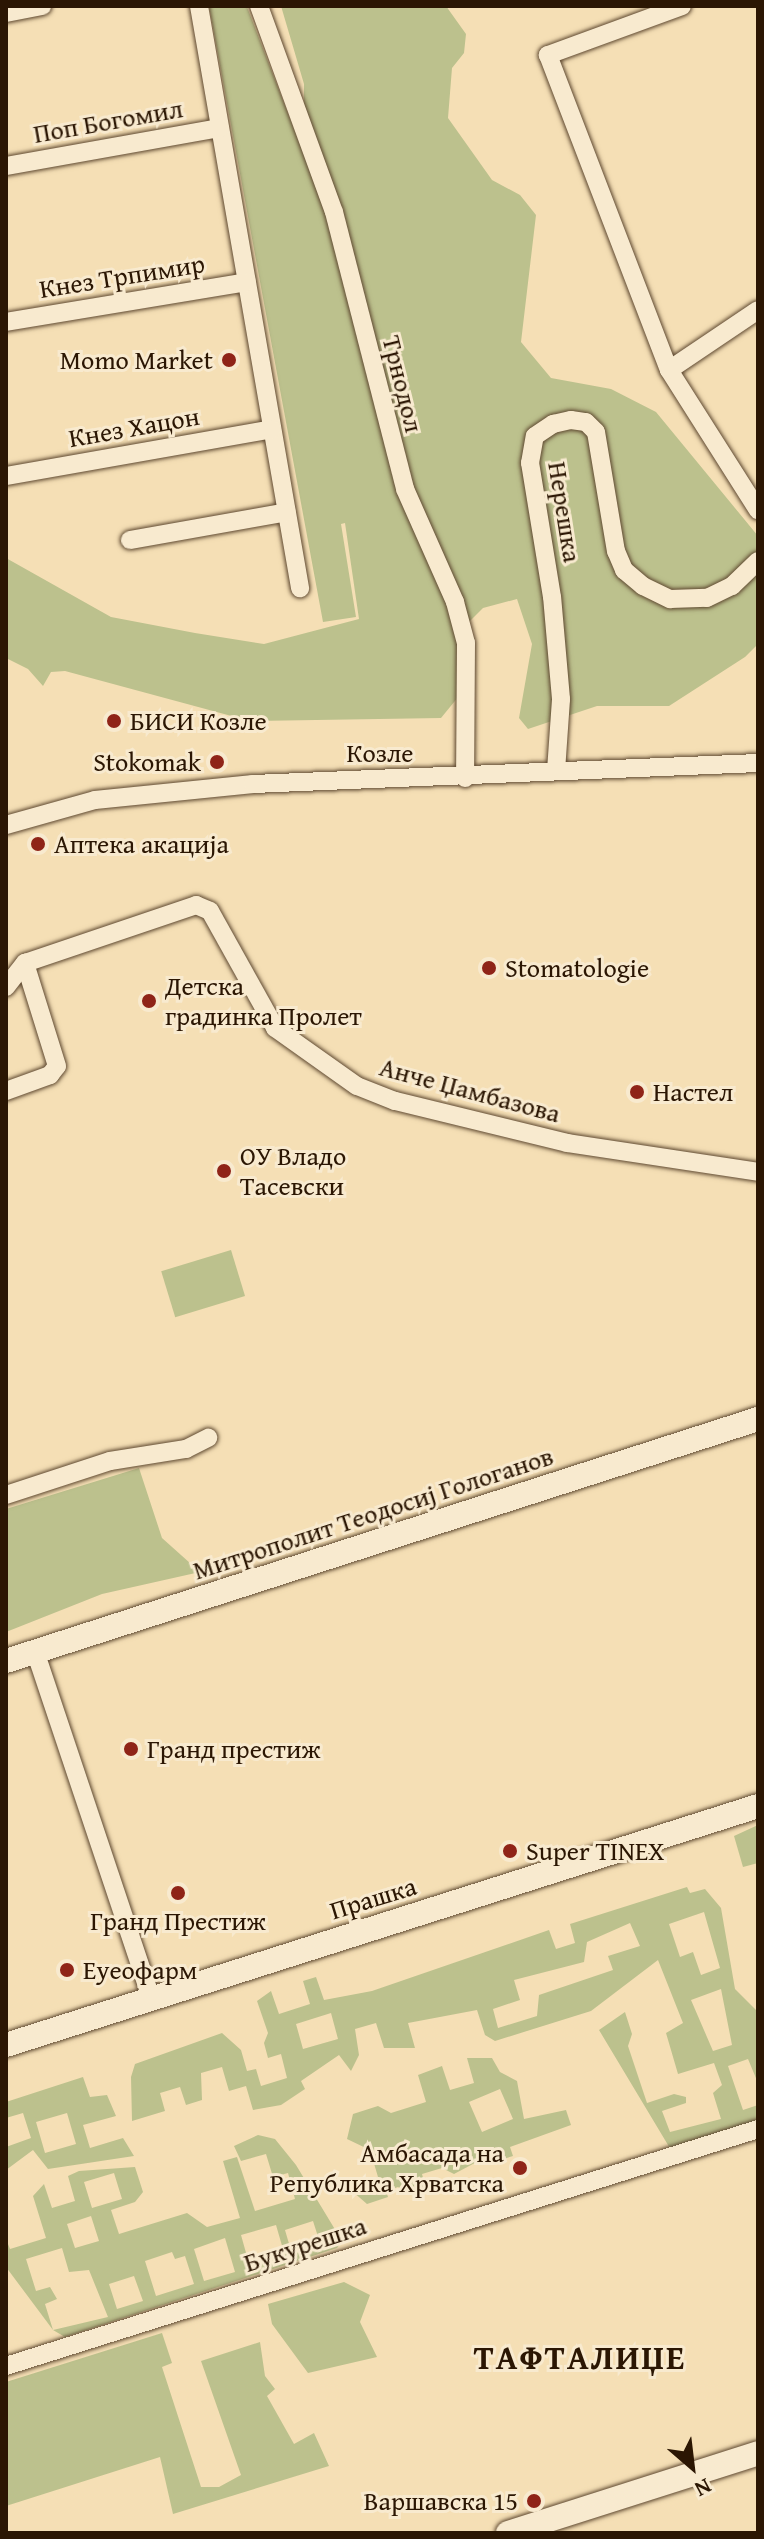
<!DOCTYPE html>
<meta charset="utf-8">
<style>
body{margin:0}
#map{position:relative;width:764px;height:2539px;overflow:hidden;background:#f5dfb5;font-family:"Gentium Book Plus",serif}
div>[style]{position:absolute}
.green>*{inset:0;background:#bcc18d;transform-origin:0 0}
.roads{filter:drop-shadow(0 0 2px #5e4830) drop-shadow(0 0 2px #5e4830)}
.street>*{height:18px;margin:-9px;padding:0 9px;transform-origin:9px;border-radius:9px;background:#f8eacf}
.secondary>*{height:24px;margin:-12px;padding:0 12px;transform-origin:12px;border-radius:12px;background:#f8eacf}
.dots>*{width:22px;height:22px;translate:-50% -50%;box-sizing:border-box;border:4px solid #f8eacf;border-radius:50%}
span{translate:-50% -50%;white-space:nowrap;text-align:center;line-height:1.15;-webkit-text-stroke:6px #f8eacf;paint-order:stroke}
.street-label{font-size:26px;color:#2b1603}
.poi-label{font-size:26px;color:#2b1603}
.right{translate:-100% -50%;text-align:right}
.left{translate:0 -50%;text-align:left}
.district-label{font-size:34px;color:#2b1603;font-weight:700;letter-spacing:2px}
.frame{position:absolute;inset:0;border:8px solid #2b1603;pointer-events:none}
.north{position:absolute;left:652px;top:2427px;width:80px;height:80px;-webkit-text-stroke:6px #f8eacf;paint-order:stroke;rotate:152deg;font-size:22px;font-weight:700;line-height:32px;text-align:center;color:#2b1603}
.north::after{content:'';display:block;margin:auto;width:28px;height:36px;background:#2b1603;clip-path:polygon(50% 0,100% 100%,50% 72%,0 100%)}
</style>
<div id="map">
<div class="green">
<i style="clip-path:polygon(209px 6px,247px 7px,304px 155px,304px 84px,281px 6px,446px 6px,466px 34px,464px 53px,452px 68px,448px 118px,492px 180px,520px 195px,536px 215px,521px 342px,551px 378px,611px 389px,656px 412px,758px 536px,758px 644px,745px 657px,669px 706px,597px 706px,528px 729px,519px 718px,532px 644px,517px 599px,483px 608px,464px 627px,459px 696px,441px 718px,250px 721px,65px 671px,51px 672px,43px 686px,28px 669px,6px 658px,6px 558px,111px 617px,195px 633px,264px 644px,359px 619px,345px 523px,341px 524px,356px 617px,323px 622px)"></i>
<i style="left:231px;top:1250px;width:48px;height:73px;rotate:73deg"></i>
<i style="clip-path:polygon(139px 1468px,162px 1538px,200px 1572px,102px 1594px,6px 1632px,6px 1509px)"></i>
<i style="clip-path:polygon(758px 1825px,758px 1863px,743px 1867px,734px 1836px)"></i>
<i style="clip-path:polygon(evenodd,687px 1887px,690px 1893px,705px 1889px,721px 1908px,735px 1989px,758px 2012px,758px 2083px,748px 2059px,728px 2066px,743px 2110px,758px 2105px,758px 2123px,671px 2150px,599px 2030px,625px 2012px,632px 2034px,628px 2046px,647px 2103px,674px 2094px,686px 2097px,686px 2103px,662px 2111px,670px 2132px,721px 2119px,713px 2093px,722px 2085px,714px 2063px,678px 2074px,666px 2033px,683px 2023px,658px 1960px,591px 2011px,495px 2041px,485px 2035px,477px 2010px,408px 2023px,415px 2048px,384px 2048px,376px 2023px,355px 2029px,359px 2055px,351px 2071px,339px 2055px,301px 2081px,305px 2089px,281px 2105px,253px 2110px,246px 2086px,229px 2091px,222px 2067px,201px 2073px,202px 2100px,186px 2105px,180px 2087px,160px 2093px,165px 2111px,132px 2121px,131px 2077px,135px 2064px,222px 2033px,241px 2050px,247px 2071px,256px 2069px,261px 2086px,287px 2078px,281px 2054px,268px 2058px,264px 2043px,268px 2033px,257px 2001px,271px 1991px,279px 2014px,310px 2004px,303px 1981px,316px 1977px,324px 2000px,372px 1991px,549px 1930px,556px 1949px,575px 1943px,570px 1924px,687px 1887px,704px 1912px,720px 1968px,701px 1975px,693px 1952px,680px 1957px,669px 1924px,704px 1912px,687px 1887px,630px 1923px,640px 1946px,608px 1956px,613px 1970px,539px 1995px,537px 2016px,498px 2028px,493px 2009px,520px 2000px,514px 1980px,584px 1962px,587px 1942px,630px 1923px,687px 1887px,721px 1989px,732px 2045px,713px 2051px,691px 2000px,721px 1989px,687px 1887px,331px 2013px,338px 2039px,303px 2049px,296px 2024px,331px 2013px)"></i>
<i style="clip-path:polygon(evenodd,467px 2058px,492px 2058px,500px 2072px,517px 2081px,524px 2119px,566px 2110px,571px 2125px,510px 2147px,513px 2156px,497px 2161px,488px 2156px,454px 2174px,442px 2168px,422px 2174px,426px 2189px,411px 2194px,398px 2187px,386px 2191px,388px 2197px,367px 2204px,352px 2191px,378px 2177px,370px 2150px,347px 2139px,353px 2114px,378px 2106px,391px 2113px,426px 2102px,418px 2075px,442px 2066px,450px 2090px,474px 2083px,467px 2058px,500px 2089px,513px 2119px,482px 2132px,469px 2102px,500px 2089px)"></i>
<i style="clip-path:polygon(evenodd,83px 2077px,90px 2097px,107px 2095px,116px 2116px,83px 2125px,90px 2148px,123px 2138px,134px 2156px,48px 2169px,33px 2150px,6px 2170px,6px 2147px,31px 2138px,23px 2113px,6px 2118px,6px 2102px,83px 2077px,67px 2113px,76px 2144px,45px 2153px,36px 2122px,67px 2113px)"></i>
<i style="clip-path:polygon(evenodd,258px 2135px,275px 2139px,296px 2165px,342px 2241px,337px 2248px,65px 2337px,53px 2330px,6px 2267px,6px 2239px,10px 2249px,46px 2238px,33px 2196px,44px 2184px,52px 2208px,75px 2201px,68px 2176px,79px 2171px,135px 2167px,143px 2192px,135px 2202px,111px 2210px,119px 2234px,187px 2213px,207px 2227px,240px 2218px,223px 2161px,237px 2157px,255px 2211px,295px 2199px,288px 2173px,273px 2177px,266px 2154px,241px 2161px,234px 2146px,258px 2135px,114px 2173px,122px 2199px,92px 2208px,84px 2182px,114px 2173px,258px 2135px,91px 2216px,99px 2241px,75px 2248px,67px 2224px,91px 2216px,258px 2135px,313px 2221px,321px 2246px,292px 2254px,285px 2230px,313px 2221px,258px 2135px,276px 2225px,285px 2256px,250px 2267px,241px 2235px,276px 2225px,258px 2135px,225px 2238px,235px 2272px,204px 2281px,194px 2249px,225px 2238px,258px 2135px,62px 2248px,69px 2272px,89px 2270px,108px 2317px,53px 2330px,45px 2304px,57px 2299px,50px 2287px,36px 2291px,26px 2259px,62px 2248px,258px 2135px,172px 2252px,175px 2259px,185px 2256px,194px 2284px,156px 2296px,145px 2261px,172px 2252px,258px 2135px,134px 2276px,143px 2301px,117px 2309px,109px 2284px,134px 2276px)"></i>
<i style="clip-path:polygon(344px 2282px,370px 2295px,360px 2322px,377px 2357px,308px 2373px,272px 2324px,268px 2304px)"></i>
<i style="clip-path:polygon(162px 2333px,172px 2363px,162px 2367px,201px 2487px,219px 2487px,241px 2475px,201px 2361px,260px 2342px,265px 2376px,275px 2389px,267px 2396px,294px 2444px,314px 2433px,329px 2466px,173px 2514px,160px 2457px,6px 2506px,6px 2382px)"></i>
</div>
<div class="roads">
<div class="street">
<i style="left:199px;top:6px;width:591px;rotate:80.15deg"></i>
<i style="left:259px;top:6px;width:219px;rotate:70deg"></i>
<i style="left:334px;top:212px;width:286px;rotate:75.6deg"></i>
<i style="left:405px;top:489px;width:124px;rotate:66.1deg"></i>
<i style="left:455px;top:602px;width:42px;rotate:75deg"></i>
<i style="left:466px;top:643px;width:135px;rotate:90.4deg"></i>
<i style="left:682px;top:6px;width:143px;rotate:159.9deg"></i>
<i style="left:548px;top:55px;width:337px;rotate:69deg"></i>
<i style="left:669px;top:370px;width:166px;rotate:57.6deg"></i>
<i style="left:6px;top:13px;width:37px;rotate:-11deg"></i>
<i style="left:6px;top:166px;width:217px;rotate:-10.1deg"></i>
<i style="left:6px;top:322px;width:244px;rotate:-9.4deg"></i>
<i style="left:669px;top:370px;width:107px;rotate:-34deg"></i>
<i style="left:6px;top:476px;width:270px;rotate:-10deg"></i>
<i style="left:130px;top:540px;width:159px;rotate:-10.1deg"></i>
<i style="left:556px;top:771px;width:72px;rotate:-86deg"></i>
<i style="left:561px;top:699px;width:102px;rotate:-95deg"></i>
<i style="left:552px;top:597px;width:136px;rotate:-99.3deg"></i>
<i style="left:530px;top:463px;width:27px;rotate:-80deg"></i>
<i style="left:535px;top:436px;width:22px;rotate:-34deg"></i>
<i style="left:553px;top:424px;width:18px;rotate:-13deg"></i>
<i style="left:571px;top:420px;width:15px;rotate:8deg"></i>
<i style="left:586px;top:422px;width:14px;rotate:45deg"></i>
<i style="left:596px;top:432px;width:121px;rotate:80.5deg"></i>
<i style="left:616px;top:551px;width:21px;rotate:67deg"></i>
<i style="left:624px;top:570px;width:25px;rotate:40deg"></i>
<i style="left:643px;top:586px;width:30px;rotate:26deg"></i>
<i style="left:670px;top:599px;width:37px;rotate:-2deg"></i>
<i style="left:707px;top:598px;width:28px;rotate:-26deg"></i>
<i style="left:732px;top:586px;width:36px;rotate:-44deg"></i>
<i style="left:6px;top:825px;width:92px;rotate:-15.7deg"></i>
<i style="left:95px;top:800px;width:159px;rotate:-5.8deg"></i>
<i style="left:253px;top:784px;width:505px;rotate:-2.38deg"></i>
<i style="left:25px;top:963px;width:181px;rotate:-18.7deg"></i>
<i style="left:196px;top:905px;width:15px;rotate:23deg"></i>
<i style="left:210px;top:911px;width:134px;rotate:60.9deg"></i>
<i style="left:275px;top:1028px;width:100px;rotate:35.3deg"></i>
<i style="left:357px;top:1086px;width:41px;rotate:21.5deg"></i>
<i style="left:395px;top:1101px;width:177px;rotate:13.7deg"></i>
<i style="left:567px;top:1143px;width:193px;rotate:8.6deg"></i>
<i style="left:6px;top:987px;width:31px;rotate:-52deg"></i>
<i style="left:6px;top:1091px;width:47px;rotate:-20deg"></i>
<i style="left:50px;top:1075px;width:11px;rotate:-52deg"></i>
<i style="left:57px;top:1066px;width:108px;rotate:-107.3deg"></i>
<i style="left:6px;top:1495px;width:109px;rotate:-18.1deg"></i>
<i style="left:110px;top:1461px;width:77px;rotate:-9deg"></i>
<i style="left:186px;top:1449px;width:25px;rotate:-27deg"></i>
<i style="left:35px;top:1651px;width:366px;rotate:71.5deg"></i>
<i style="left:6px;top:2366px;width:788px;rotate:-17.49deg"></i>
</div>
<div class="secondary">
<i style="left:6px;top:1661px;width:790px;rotate:-17.84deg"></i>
<i style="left:6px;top:2045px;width:789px;rotate:-17.63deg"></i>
<i style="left:508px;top:2533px;width:262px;rotate:-17.7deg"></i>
</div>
</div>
<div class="dots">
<i style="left:229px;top:360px;background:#8f2418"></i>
<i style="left:114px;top:721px;background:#8f2418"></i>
<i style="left:217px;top:762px;background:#8f2418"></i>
<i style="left:38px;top:844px;background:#8f2418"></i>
<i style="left:489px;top:968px;background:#8f2418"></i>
<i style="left:149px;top:1001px;background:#8f2418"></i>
<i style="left:637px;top:1092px;background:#8f2418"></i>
<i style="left:224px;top:1171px;background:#8f2418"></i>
<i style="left:131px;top:1749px;background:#8f2418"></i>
<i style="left:510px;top:1851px;background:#8f2418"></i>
<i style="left:178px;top:1893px;background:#8f2418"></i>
<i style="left:67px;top:1970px;background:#8f2418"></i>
<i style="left:520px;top:2168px;background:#8f2418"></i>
<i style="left:534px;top:2501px;background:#8f2418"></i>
</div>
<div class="street-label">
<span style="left:108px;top:121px;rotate:-10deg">Поп Богомил</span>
<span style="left:122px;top:276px;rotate:-9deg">Кнез Трпимир</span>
<span style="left:403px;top:384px;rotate:76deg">Трнодол</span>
<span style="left:134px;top:427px;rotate:-10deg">Кнез Хацон</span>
<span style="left:565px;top:512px;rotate:81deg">Нерешка</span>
<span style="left:380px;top:753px">Козле</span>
<span style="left:470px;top:1090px;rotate:15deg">Анче Џамбазова</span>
<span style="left:373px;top:1513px;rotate:-18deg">Митрополит Теодосиј Гологанов</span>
<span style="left:373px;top:1898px;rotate:-17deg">Прашка</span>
<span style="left:305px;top:2244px;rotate:-18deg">Букурешка</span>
</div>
<div class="poi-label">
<span class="right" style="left:213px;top:360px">Momo Market</span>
<span class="left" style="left:130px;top:721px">БИСИ Козле</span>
<span class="right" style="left:201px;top:762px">Stokomak</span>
<span class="left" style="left:54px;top:844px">Аптека акација</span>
<span class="left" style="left:505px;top:968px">Stomatologie</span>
<span class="left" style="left:165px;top:1001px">Детска<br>градинка Пролет</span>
<span class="left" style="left:653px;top:1092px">Настел</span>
<span class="left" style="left:240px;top:1171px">ОУ Владо<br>Тасевски</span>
<span class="left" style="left:147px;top:1749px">Гранд престиж</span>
<span class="left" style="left:526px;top:1851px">Super TINEX</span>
<span style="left:178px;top:1921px">Гранд Престиж</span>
<span class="left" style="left:83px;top:1970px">Еуеофарм</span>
<span class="right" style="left:504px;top:2168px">Aмбасада на<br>Република Хрватска</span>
<span class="right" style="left:518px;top:2501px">Варшавска 15</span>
</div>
<div class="district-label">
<span style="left:580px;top:2357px">ТАФТАЛИЏЕ</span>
</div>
<div class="frame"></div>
<div class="north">N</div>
</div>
